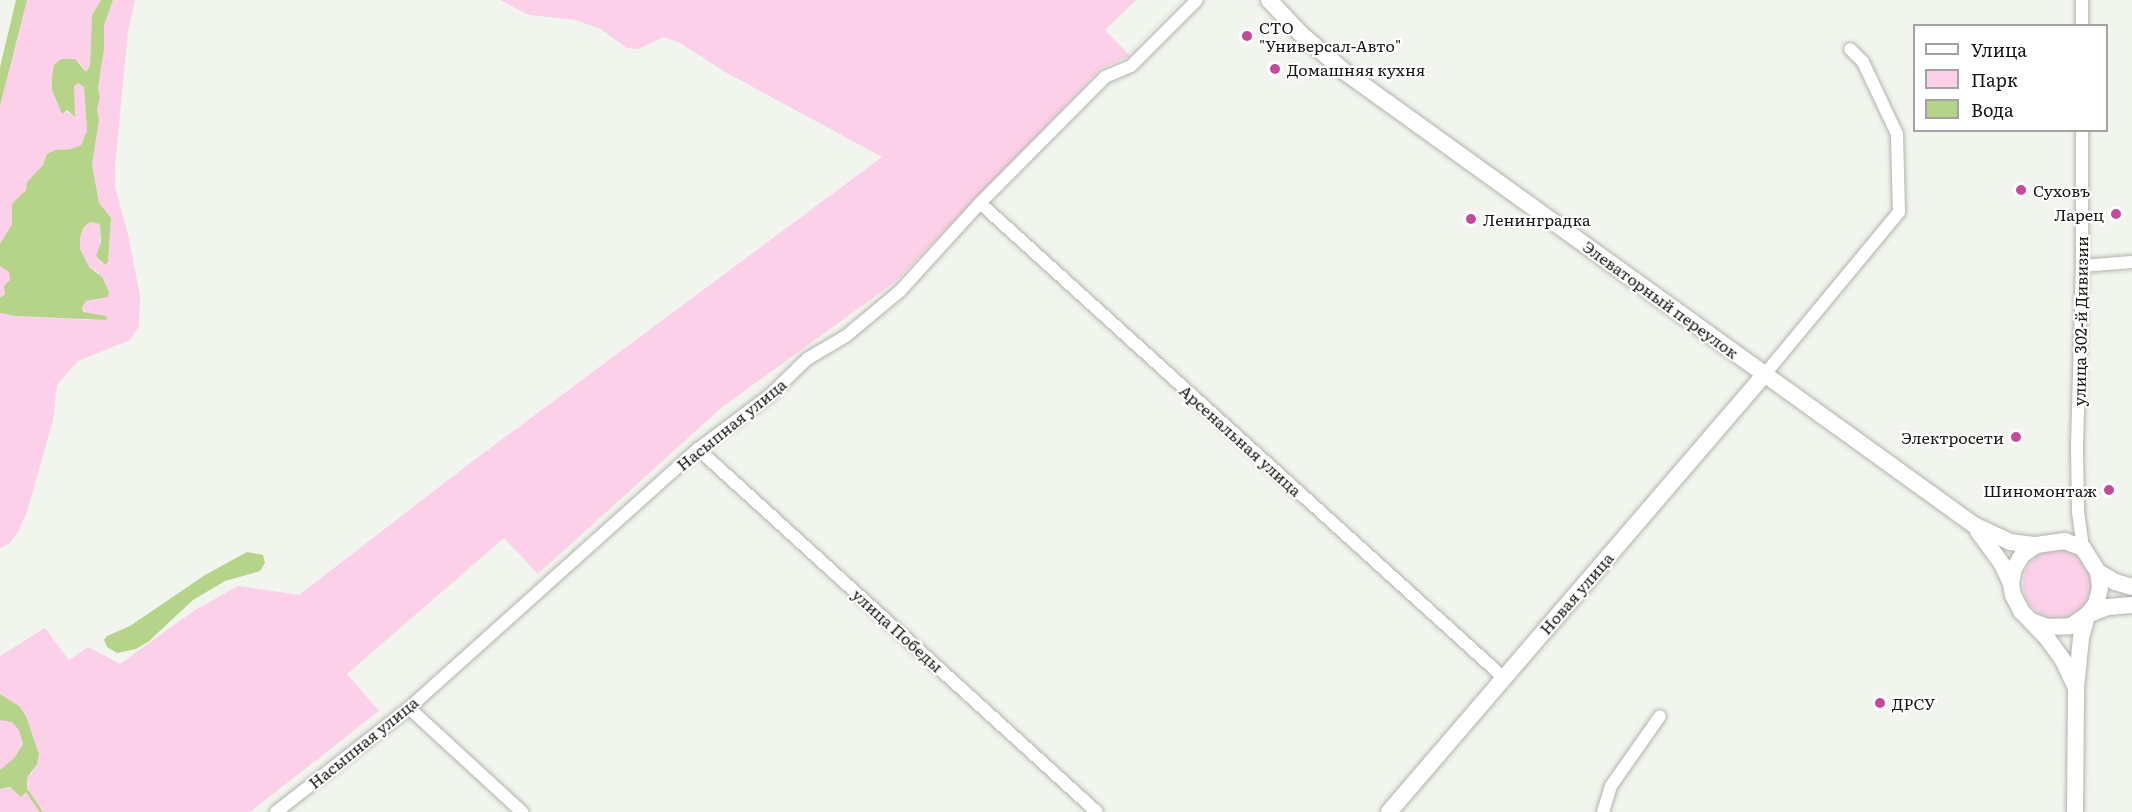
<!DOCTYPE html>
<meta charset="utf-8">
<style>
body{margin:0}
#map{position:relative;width:2132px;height:812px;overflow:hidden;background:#f1f5ed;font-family:Literata,serif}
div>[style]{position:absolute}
.green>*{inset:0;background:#fcd0e8}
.round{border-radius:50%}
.water>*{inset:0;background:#b5d48a}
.stream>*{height:3px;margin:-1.5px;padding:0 1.5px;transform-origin:1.5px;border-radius:1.5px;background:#b5d48a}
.roads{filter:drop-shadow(0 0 2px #b0b4ac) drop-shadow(0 0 2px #b0b4ac)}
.minor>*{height:12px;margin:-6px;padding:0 6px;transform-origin:6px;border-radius:6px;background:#fff}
.major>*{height:16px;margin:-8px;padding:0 8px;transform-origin:8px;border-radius:8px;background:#fff}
.dots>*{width:16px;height:16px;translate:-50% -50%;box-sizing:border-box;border:3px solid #fff;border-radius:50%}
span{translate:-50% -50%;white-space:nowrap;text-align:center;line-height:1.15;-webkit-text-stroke:4.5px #fff;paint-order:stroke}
.poi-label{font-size:16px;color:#171815}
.left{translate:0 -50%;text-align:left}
.right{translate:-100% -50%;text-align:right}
.street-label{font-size:16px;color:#171815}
.legend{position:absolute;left:1913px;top:24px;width:195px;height:108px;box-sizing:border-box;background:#fff;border:2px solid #a2a3a1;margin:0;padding:8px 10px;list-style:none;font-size:18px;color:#171815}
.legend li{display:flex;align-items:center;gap:12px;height:30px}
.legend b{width:30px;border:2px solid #a2a3a1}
</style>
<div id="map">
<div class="green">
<i style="clip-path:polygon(27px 0,101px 0,92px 16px,90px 66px,86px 72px,80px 63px,54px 97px,60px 108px,74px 116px,74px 86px,78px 83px,84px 87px,87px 131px,81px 145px,71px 149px,55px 150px,47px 155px,43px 165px,27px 182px,26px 190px,13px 204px,12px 224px,0 244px,0 106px)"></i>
<i style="clip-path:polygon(113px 0,135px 0,128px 32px,115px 165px,115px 187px,129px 238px,140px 297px,139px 326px,130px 340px,78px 361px,57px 385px,53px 420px,27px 512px,18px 532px,10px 543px,0 548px,0 313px,15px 316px,93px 320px,106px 316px,84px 313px,82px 307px,86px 301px,107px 297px,98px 272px,89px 267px,80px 249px,80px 238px,83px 228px,90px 222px,100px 224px,100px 262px,105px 265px,108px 262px,111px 218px,99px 203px,92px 165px,99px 120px,97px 109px,100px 98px,98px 88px,104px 49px,104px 25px)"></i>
<i style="clip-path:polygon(500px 0,1136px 0,1105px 30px,1130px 56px,1102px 68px,895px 282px,721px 408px,538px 574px,504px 538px,347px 674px,379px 711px,250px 812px,0 812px,0 789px,28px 786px,27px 778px,32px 773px,39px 754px,26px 716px,19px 706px,0 694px,0 656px,45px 628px,69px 660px,88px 647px,120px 664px,192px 612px,238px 586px,299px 595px,469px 464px,882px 157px,725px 72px,680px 43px,664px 37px,638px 49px,627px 48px,600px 29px,576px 20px,529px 15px)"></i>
<i style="clip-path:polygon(0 266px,9px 272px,10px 280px,5px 294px,0 298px)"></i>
<i class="round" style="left:2023px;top:549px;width:70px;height:70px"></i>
<i style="clip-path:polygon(4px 719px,12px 722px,20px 730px,23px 744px,15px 757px,0 770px,0 720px)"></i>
</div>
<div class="water">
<i style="clip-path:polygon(16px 0,27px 0,0 106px,0 67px)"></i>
<i style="clip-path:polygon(101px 0,113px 0,104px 25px,104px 49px,98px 88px,100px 98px,97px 109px,99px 120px,92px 165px,99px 203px,111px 218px,108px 262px,105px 265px,96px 256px,101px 242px,100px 224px,90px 222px,83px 228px,80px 238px,80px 249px,89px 267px,102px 277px,109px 292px,108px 297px,86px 301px,82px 307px,83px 312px,106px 316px,107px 320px,15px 316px,0 313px,0 298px,5px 294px,4px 286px,10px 280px,9px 272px,0 266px,0 244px,12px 224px,12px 204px,26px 190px,27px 182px,43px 165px,47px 154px,55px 150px,71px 149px,81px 145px,87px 131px,84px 87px,78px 83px,74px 86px,75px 117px,67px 110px,62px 114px,52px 90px,52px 77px,54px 65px,61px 59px,75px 59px,86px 72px,90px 66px,92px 15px)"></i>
<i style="clip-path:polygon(247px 552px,263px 555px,265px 563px,260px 571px,225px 581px,193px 600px,148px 642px,136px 649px,117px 653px,107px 647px,104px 640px,107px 636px,130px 626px,205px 575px)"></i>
<i style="clip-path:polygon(0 694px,19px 706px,26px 716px,39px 754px,37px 764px,27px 778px,27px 791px,21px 797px,10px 787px,0 789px,0 770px,15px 757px,23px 744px,19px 730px,12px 722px,0 720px)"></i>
</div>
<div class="stream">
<i style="left:27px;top:791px;width:25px;rotate:56deg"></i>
</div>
<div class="roads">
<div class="minor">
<i style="left:2082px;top:0;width:26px;rotate:90deg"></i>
<i style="left:2082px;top:130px;width:136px;rotate:90deg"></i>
<i style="left:2082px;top:266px;width:183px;rotate:91.6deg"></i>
<i style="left:2077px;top:449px;width:63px;rotate:89.1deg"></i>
<i style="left:2078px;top:512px;width:36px;rotate:82deg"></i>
<i style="left:980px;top:203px;width:706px;rotate:42.19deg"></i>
<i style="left:2082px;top:266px;width:50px;rotate:-4.6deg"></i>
<i style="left:1765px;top:374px;width:210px;rotate:-50.4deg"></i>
<i style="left:1899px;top:212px;width:78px;rotate:-91.5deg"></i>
<i style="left:1897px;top:134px;width:80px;rotate:-115.3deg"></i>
<i style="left:1863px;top:62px;width:18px;rotate:-135deg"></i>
<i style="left:698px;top:449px;width:539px;rotate:42.3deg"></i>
<i style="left:409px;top:708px;width:154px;rotate:42.6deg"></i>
<i style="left:276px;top:812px;width:169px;rotate:-38deg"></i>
<i style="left:409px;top:708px;width:388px;rotate:-41.9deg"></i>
<i style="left:698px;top:449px;width:90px;rotate:-36.9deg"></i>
<i style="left:770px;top:395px;width:52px;rotate:-44.2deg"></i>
<i style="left:807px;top:359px;width:45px;rotate:-30.5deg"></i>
<i style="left:846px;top:336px;width:70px;rotate:-39.8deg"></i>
<i style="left:900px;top:291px;width:119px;rotate:-47.7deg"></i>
<i style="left:980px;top:203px;width:177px;rotate:-45.2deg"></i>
<i style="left:1105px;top:77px;width:28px;rotate:-23deg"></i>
<i style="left:1131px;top:66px;width:93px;rotate:-45deg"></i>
<i style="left:1603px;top:812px;width:27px;rotate:-73deg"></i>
<i style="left:1611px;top:786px;width:85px;rotate:-55deg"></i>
</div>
<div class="major">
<i style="left:1269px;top:0;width:45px;rotate:46.8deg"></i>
<i style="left:1300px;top:33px;width:60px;rotate:40.9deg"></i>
<i style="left:1345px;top:72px;width:775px;rotate:35.76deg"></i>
<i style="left:1974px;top:525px;width:40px;rotate:25deg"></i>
<i style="left:2010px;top:542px;width:26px;rotate:7deg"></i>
<i style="left:1978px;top:531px;width:41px;rotate:54deg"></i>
<i style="left:2002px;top:564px;width:21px;rotate:65deg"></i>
<i style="left:2098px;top:572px;width:20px;rotate:30deg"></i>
<i style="left:2115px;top:582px;width:18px;rotate:16deg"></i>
<i style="left:2031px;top:621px;width:17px;rotate:21deg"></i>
<i style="left:2047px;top:627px;width:24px;rotate:-2deg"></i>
<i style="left:2071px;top:626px;width:19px;rotate:-35deg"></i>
<i style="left:2087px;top:615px;width:14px;rotate:-51deg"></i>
<i style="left:2096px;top:604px;width:16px;rotate:-76deg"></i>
<i style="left:2100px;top:588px;width:16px;rotate:-97deg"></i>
<i style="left:2098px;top:572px;width:28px;rotate:-122deg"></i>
<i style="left:2083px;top:548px;width:19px;rotate:-159deg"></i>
<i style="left:2065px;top:541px;width:29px;rotate:172deg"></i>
<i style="left:2036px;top:545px;width:17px;rotate:144deg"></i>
<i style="left:2022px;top:555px;width:16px;rotate:120deg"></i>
<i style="left:2014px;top:569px;width:14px;rotate:102deg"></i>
<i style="left:2011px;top:583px;width:12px;rotate:81deg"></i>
<i style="left:2013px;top:595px;width:18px;rotate:63deg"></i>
<i style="left:2021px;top:611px;width:37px;rotate:46deg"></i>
<i style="left:2047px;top:638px;width:27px;rotate:54deg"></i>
<i style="left:2063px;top:660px;width:31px;rotate:65deg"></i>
<i style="left:1389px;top:812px;width:577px;rotate:-49.36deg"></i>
<i style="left:2075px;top:812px;width:124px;rotate:-89.5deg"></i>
<i style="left:2076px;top:688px;width:50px;rotate:-84.3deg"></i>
<i style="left:2081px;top:638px;width:24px;rotate:-75deg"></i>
<i style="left:2087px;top:615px;width:22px;rotate:-21deg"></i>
<i style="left:2108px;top:607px;width:24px;rotate:-5deg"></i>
</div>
</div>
<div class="dots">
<i style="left:1247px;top:36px;background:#c5499a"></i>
<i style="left:1275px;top:69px;background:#c5499a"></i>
<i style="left:2021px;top:190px;background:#c5499a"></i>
<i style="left:2116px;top:214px;background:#c5499a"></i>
<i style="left:1471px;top:219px;background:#c5499a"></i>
<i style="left:2016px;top:437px;background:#c5499a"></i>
<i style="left:2109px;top:490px;background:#c5499a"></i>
<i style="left:1880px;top:703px;background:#c5499a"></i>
</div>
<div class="poi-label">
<span class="left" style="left:1259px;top:36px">СТО<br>"Универсал-Авто"</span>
<span class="left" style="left:1287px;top:69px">Домашняя кухня</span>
<span class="left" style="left:2033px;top:190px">Суховъ</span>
<span class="right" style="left:2104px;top:214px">Ларец</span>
<span class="left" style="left:1483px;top:219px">Ленинградка</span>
<span class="right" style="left:2004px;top:437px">Электросети</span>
<span class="right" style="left:2097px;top:490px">Шиномонтаж</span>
<span class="left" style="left:1892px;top:703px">ДРСУ</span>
</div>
<div class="street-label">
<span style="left:1661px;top:299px;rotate:36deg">Элеваторный переулок</span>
<span style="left:2080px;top:321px;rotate:-89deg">улица 302-й Дивизии</span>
<span style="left:731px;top:424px;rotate:-39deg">Насыпная улица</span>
<span style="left:1241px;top:440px;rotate:42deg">Арсенальная улица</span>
<span style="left:1576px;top:593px;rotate:-49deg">Новая улица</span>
<span style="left:898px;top:630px;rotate:42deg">улица Победы</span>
<span style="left:363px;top:742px;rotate:-39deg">Насыпная улица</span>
</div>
<ul class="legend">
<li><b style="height:8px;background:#fff"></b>Улица</li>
<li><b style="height:16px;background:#fcd0e8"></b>Парк</li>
<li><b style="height:16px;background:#b5d48a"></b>Вода</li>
</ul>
</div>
